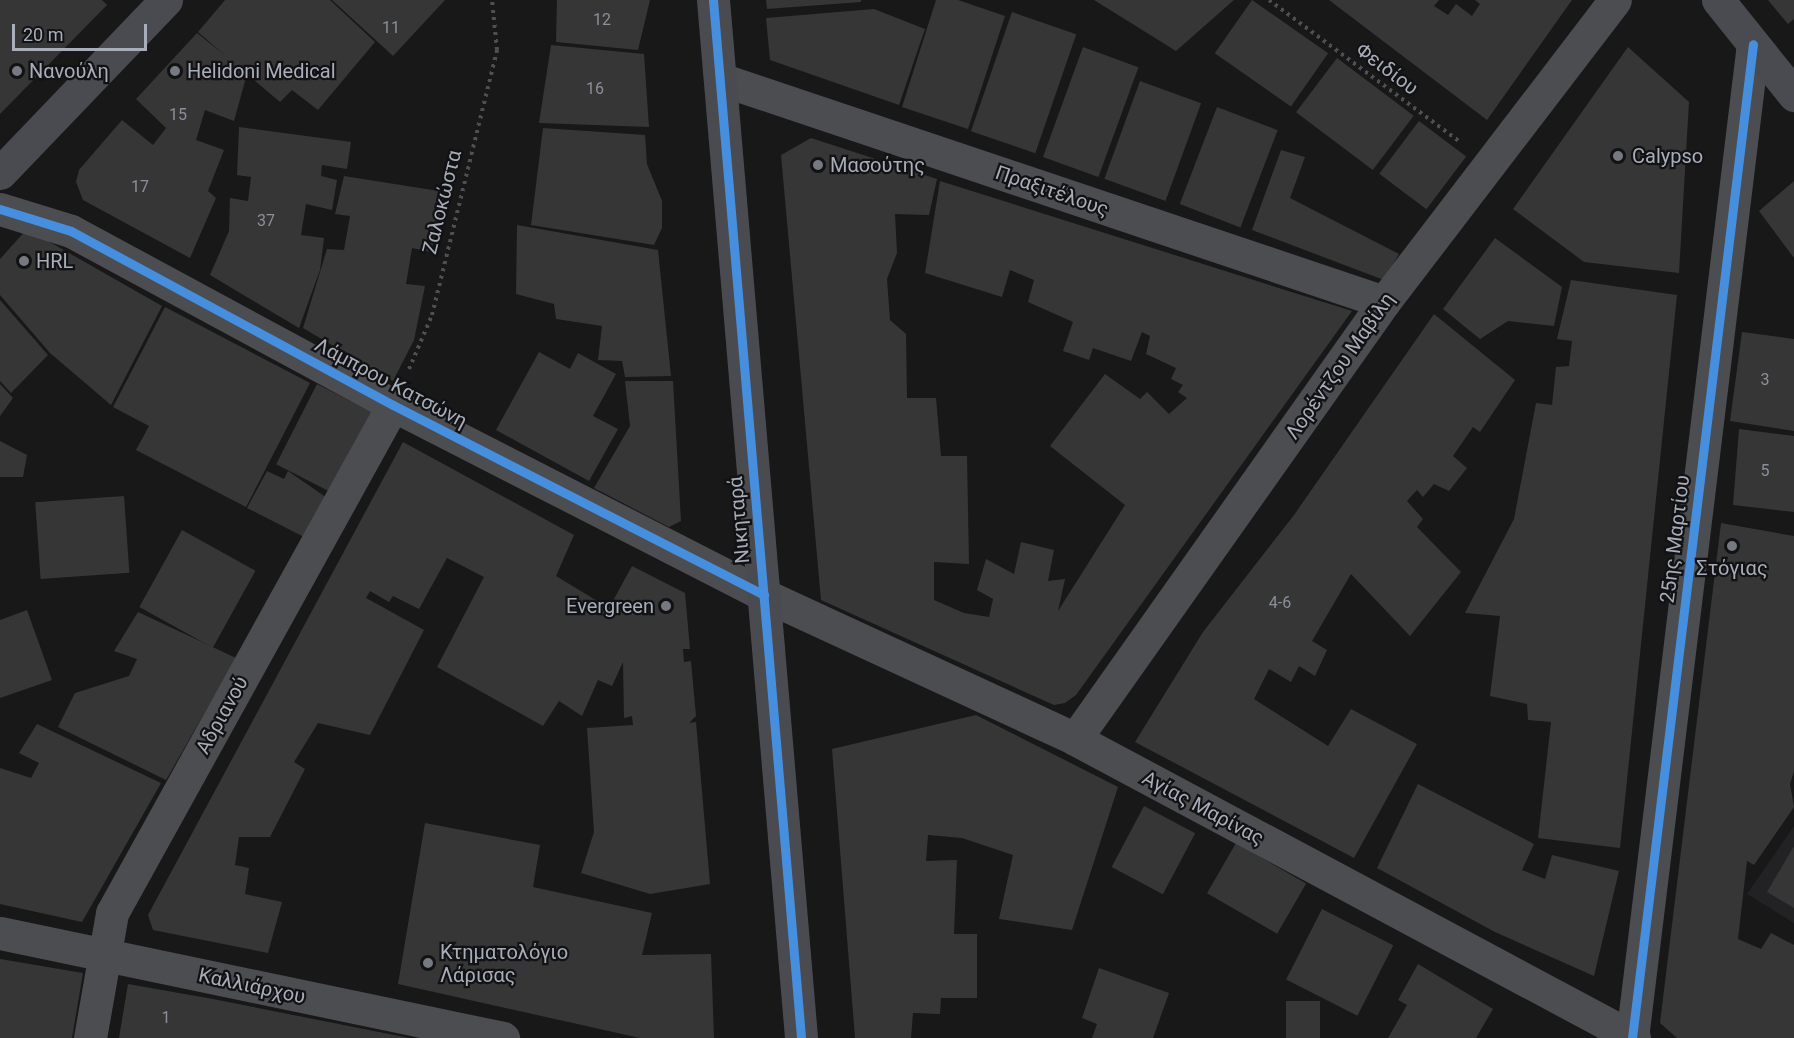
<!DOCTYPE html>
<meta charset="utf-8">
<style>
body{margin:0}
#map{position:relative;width:1794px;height:1038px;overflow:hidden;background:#181818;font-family:Roboto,sans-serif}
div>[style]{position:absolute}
.built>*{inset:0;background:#222224}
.building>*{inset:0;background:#363637;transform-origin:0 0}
.path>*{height:4px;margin-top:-2px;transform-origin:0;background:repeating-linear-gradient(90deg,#4e4f53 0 3px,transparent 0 7.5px)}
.street>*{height:33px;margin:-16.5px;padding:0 16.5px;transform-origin:16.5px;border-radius:16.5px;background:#4c4d51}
.secondary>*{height:33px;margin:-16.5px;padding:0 16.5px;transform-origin:16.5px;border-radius:16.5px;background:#4a4b50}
.cycleway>*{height:9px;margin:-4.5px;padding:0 4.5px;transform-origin:4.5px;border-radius:4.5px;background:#468fdf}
.dots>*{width:16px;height:16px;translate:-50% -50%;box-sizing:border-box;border:3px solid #121214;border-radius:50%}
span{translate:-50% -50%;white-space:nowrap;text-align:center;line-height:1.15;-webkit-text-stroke:4.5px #121214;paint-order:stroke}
.number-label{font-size:16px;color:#8c8f99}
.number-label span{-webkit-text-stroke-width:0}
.street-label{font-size:20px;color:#a8adba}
.poi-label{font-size:20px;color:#a8adba}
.left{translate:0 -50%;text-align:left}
.right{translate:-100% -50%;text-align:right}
.scale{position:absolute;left:12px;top:24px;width:135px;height:27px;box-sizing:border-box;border:3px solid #a8adba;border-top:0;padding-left:8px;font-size:18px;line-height:21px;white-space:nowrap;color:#a8adba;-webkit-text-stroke:4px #121214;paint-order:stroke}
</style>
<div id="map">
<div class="built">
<i style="clip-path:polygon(1794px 826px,1794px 923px,1747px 894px)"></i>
</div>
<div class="building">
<i style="clip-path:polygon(0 0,102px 0,107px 5px,0 114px)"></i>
<i style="clip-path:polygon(225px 0,330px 0,375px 42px,318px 110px,292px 90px,280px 102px,247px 74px,234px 121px,205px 110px,196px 140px,224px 150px,208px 191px,216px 198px,190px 258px,83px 200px,76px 182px,79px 170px,122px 120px,153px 145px,166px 128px,136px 99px,197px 33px,226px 56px,198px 32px)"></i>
<i style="clip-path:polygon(332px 0,445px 0,393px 56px)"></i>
<i style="clip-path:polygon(557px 0,650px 0,638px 50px,556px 42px)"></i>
<i style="clip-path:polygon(766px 0,861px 0,861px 2px,767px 9px)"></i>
<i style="clip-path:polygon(936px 0,958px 0,1005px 16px,968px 129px,902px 107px)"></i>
<i style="clip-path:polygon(1094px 0,1234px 0,1176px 51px)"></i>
<i style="left:1252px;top:0;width:93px;height:65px;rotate:35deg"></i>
<i style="clip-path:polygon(1329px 0,1439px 0,1434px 6px,1448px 15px,1456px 4px,1472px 16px,1480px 4px,1475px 0,1572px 0,1487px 120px)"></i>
<i style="clip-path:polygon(1768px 0,1794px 0,1794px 19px,1788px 24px)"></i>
<i style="clip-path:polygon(874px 9px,925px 29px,899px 105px,770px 60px,766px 18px)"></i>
<i style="left:1012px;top:12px;width:68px;height:126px;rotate:19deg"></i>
<i style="clip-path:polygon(551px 45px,644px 54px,649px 127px,539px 123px)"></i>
<i style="left:1083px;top:47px;width:59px;height:117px;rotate:20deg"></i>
<i style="clip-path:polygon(1628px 47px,1689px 102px,1679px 273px,1584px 262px,1513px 209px)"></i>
<i style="left:1337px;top:58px;width:96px;height:68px;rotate:37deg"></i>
<i style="left:1140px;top:81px;width:65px;height:104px;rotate:20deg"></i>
<i style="left:1217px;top:107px;width:65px;height:104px;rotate:21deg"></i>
<i style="left:1419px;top:121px;width:59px;height:66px;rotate:37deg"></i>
<i style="clip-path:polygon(239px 127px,351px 142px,347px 169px,322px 165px,321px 176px,337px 180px,332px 210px,306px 204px,301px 235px,324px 238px,320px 270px,299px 328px,210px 275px,229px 231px,230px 198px,248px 201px,251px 177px,237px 175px)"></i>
<i style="clip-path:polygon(543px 128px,645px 135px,647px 164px,662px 201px,662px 228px,654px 245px,531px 225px)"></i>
<i style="clip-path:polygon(811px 138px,937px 179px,929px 215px,895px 214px,897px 253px,887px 279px,890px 320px,906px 334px,907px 398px,936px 398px,941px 456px,967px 456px,969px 564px,934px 562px,934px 600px,964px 613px,989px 617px,993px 599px,977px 590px,986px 559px,1014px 574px,1021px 542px,1054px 550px,1048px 581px,1065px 579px,1058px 611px,1125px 505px,1050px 446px,1105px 374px,1140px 399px,1147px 392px,1169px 414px,1187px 398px,1178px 392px,1183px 385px,1171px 379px,1176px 368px,1146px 354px,1150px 336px,1142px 332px,1131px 361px,1093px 348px,1089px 360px,1063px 351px,1073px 322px,1028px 302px,1034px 280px,1010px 270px,1002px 297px,925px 273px,940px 181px,1352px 311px,1076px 695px,1065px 703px,1054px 705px,821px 600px,781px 155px)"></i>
<i style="clip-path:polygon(1281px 150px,1305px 157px,1290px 198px,1399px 254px,1384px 280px,1252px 230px)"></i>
<i style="clip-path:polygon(344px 176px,445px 192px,431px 252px,412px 248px,406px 284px,425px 286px,414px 340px,393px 381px,303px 328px,327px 249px,344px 250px,350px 216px,335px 214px)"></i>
<i style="clip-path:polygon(1794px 181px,1794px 258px,1759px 211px)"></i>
<i style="clip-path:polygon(517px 225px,658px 250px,671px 376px,625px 377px,622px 361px,598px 360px,602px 326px,556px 319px,554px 304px,516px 294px)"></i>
<i style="clip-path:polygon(27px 229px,162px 306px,111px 405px,50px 353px,0 295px,0 259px)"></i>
<i style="clip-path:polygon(1495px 238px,1562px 287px,1554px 326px,1508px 321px,1480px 339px,1443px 309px)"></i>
<i style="clip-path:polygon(1571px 280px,1677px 295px,1620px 848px,1538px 838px,1551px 722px,1528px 720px,1527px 704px,1490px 696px,1500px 616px,1465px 613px,1514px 519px,1536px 403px,1552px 405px,1556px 367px,1569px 366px,1572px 341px,1557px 339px)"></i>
<i style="clip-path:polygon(0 300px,48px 355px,11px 393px,0 381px)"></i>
<i style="clip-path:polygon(165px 307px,310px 383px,246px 507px,136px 450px,149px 426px,113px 407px)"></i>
<i style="clip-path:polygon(1434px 314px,1515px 380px,1480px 432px,1473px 427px,1453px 456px,1467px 468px,1449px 491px,1434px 484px,1423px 497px,1417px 490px,1407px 501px,1423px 519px,1417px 527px,1461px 572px,1410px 636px,1351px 574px,1312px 641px,1327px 650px,1315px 676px,1299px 666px,1291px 682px,1269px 669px,1254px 699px,1328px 746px,1351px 709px,1417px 744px,1354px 858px,1135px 742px,1203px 632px,1294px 515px)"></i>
<i style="clip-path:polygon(1742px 332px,1794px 339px,1794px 431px,1730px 421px)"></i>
<i style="clip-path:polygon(539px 352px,570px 369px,578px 353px,616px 374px,593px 416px,618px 429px,589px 481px,496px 430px)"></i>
<i style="clip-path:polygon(625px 381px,673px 381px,681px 521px,669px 527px,594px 488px,630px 426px)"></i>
<i style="clip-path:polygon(0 384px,13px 398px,0 416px)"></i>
<i style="left:317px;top:384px;width:61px;height:90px;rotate:27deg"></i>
<i style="clip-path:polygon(1739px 429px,1794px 436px,1794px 512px,1733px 505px)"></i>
<i style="clip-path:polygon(0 441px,27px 455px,23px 477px,0 477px)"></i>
<i style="clip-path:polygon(403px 442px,574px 535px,556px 576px,609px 608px,632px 566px,685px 593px,690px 649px,683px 649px,684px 662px,691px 661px,696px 716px,689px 723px,696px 722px,710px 884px,650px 894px,581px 873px,594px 832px,587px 728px,633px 725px,632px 716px,624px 718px,623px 662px,612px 686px,598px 680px,582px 716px,559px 701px,543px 726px,437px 667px,484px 577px,447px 558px,419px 609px,393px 596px,389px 602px,370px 591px,366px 598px,424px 630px,370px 735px,318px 723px,294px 762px,305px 769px,270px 837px,239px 837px,235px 865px,249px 868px,245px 894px,282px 902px,268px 953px,153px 930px,148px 915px)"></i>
<i style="clip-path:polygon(267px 471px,284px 479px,288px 471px,327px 498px,306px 538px,247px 508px)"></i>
<i style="left:124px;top:496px;width:77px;height:89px;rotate:86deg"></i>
<i style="clip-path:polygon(1721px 523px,1794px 536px,1794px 771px,1790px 784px,1794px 807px,1754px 865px,1747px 861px,1738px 939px,1761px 949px,1771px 933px,1794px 945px,1794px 1038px,1677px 1038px,1660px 1023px)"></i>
<i style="left:182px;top:530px;width:84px;height:88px;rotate:29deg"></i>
<i style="clip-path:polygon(27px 610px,52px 680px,0 698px,0 620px)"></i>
<i style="clip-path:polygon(138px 612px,236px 658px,166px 780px,58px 727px,75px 693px,129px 676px,137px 659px,114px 651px)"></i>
<i style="clip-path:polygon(976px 715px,1118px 787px,1072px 930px,999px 919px,1013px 855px,962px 838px,928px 835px,926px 861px,957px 860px,954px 934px,977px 934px,977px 998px,941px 998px,940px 1014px,913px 1013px,911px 1038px,855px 1038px,832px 749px)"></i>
<i style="clip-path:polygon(37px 724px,161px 783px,82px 922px,0 904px,0 768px,31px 778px,39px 763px,19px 753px)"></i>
<i style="clip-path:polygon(1418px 784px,1534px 844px,1522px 870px,1545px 879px,1552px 855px,1619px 871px,1594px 976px,1495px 932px,1377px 868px)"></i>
<i style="left:1144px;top:806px;width:58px;height:69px;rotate:28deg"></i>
<i style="clip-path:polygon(425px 823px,540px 845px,533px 887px,652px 913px,642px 955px,711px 954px,714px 1038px,640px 1038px,398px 984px)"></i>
<i style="left:1236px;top:843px;width:81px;height:58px;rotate:30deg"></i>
<i style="clip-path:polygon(1794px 846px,1794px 908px,1767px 892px)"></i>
<i style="left:1322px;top:909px;width:80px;height:79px;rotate:27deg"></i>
<i style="clip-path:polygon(0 959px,83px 973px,72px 1038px,0 1038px)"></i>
<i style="clip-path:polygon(1418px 964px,1493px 1009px,1476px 1038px,1388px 1038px,1407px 1005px,1398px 1000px)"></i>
<i style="clip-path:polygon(1099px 968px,1169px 993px,1153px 1038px,1092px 1038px,1097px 1024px,1082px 1018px)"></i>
<i style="clip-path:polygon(128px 984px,213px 999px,409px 1038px,119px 1038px)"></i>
<i style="left:1286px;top:1001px;width:34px;height:37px"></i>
</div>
<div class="path">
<i style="left:1269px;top:0;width:237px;rotate:36.6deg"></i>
<i style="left:409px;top:369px;width:59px;rotate:-66.9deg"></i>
<i style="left:432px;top:315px;width:273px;rotate:-76.2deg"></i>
<i style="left:497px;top:50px;width:50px;rotate:-95.7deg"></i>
</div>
<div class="street">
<i style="left:720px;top:79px;width:700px;rotate:18.56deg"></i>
<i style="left:0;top:209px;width:74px;rotate:17.2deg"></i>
<i style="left:71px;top:231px;width:366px;rotate:28.4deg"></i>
<i style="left:393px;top:405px;width:417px;rotate:27.1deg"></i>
<i style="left:764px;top:595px;width:343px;rotate:24.8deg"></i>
<i style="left:1075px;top:739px;width:634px;rotate:28.14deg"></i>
<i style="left:1075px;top:739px;width:535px;rotate:-54.74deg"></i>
<i style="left:1384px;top:302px;width:380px;rotate:-52.6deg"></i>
<i style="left:0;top:933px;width:514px;rotate:11.79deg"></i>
<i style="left:90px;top:1038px;width:127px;rotate:-80deg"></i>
<i style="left:112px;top:913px;width:581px;rotate:-61.05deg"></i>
<i style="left:1632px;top:1038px;width:1001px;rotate:-83.06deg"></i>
</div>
<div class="secondary">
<i style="left:713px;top:0;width:1042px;rotate:85.15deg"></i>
<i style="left:1718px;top:0;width:122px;rotate:51.3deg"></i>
<i style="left:0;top:173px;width:240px;rotate:-46.2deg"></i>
</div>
<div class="cycleway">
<i style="left:713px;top:0;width:1042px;rotate:85.15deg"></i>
<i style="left:0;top:209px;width:74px;rotate:17.2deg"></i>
<i style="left:71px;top:231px;width:366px;rotate:28.4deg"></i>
<i style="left:393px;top:405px;width:417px;rotate:27.1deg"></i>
<i style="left:1632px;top:1038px;width:1001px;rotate:-83.06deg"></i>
</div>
<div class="dots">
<i style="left:17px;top:71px;background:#767981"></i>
<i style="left:175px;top:71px;background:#767981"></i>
<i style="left:1618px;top:156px;background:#767981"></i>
<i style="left:818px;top:165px;background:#767981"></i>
<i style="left:24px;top:261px;background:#767981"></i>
<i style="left:1732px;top:546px;background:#767981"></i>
<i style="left:666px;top:606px;background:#767981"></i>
<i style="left:428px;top:963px;background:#767981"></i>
</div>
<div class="number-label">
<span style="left:602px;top:20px">12</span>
<span style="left:391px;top:28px">11</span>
<span style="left:595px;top:89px">16</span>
<span style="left:178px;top:115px">15</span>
<span style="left:140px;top:187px">17</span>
<span style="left:266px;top:221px">37</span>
<span style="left:1765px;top:380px">3</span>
<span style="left:1765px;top:471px">5</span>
<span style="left:1280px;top:603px">4-6</span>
<span style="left:166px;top:1018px">1</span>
</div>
<div class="street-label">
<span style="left:1387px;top:69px;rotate:37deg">Φειδίου</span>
<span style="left:1052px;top:191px;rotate:19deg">Πραξιτέλους</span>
<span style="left:442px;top:202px;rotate:-76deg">Ζαλοκώστα</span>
<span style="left:1340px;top:366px;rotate:-55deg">Λορέντζου Μαβίλη</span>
<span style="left:391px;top:383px;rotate:28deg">Λάμπρου Κατσώνη</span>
<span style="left:739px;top:520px;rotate:-95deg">Νικηταρά</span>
<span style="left:1675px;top:539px;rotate:-83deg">25ης Μαρτίου</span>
<span style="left:222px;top:715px;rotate:-61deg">Αδριανού</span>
<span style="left:1203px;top:808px;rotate:28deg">Αγίας Μαρίνας</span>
<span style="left:252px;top:986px;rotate:12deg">Καλλιάρχου</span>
</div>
<div class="poi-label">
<span class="left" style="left:29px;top:71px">Νανούλη</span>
<span class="left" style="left:187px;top:71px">Helidoni Medical</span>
<span class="left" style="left:1632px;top:156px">Calypso</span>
<span class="left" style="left:830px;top:165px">Μασούτης</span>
<span class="left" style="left:36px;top:261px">HRL</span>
<span style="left:1732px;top:568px">Στόγιας</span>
<span class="right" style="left:654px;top:606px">Evergreen</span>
<span class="left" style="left:440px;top:964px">Κτηματολόγιο<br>Λάρισας</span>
</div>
<div class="scale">20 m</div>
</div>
